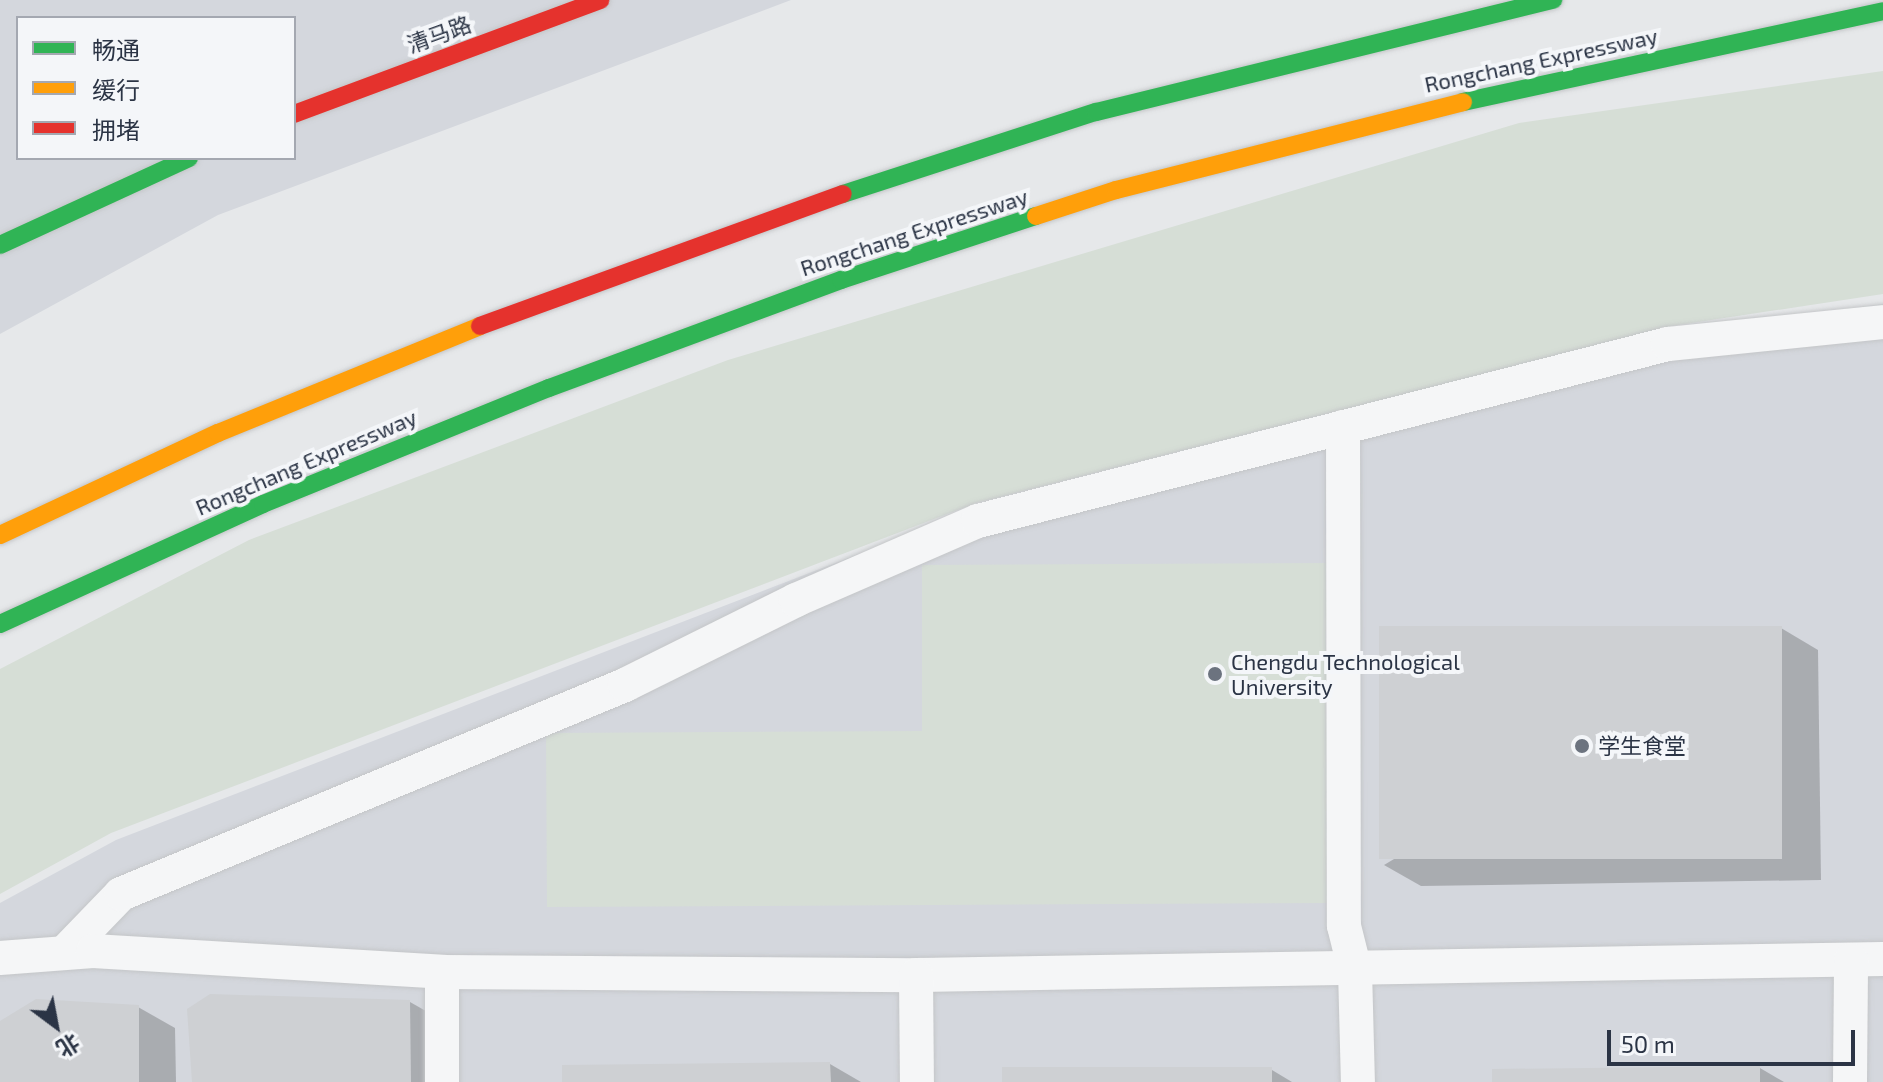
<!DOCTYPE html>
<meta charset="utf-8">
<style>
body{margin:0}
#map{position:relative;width:1883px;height:1082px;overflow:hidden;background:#e6e8ea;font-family:"Exo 2","Noto Sans SC",sans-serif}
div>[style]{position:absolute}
.built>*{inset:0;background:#d4d7dd}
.green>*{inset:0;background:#d6ded6}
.shadow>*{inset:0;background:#0003}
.building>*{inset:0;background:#ced0d3;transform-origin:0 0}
.roads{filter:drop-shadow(0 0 2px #c4c6c8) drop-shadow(0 0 2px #c4c6c8)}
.street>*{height:34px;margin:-17px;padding:0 17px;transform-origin:17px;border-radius:17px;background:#f5f6f7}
.fast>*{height:18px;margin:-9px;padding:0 9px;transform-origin:9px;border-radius:9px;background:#30b455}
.slow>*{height:18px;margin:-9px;padding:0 9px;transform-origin:9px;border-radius:9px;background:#ff9f0a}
.jam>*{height:18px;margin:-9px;padding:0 9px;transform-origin:9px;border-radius:9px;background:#e5322d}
.dots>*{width:22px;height:22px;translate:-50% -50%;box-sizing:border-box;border:4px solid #f4f6f9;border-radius:50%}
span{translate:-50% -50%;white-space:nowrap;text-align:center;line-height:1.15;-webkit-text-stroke:8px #f4f6f9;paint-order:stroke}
.street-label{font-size:22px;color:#2b3445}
.poi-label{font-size:22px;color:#2b3445}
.left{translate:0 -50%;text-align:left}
.legend{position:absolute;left:16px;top:16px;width:280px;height:144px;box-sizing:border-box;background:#f4f6f9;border:2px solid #a4a8b1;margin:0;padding:10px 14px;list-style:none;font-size:24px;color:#2b3445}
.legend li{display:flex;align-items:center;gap:16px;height:40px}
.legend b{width:40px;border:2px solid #a4a8b1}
.north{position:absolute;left:16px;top:986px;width:80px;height:80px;-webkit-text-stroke:6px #f4f6f9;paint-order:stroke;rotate:148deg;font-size:22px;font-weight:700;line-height:32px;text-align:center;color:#2b3445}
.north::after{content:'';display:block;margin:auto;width:28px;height:36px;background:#2b3445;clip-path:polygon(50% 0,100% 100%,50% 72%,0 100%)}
.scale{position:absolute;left:1607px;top:1030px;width:248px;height:36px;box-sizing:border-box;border:4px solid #2b3445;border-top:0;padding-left:10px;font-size:24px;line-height:28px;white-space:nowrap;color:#2b3445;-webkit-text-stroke:6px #f4f6f9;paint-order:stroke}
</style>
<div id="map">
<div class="built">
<i style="clip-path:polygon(evenodd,0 0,791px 0,218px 215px,0 334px,0 0,18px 18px,294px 18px,294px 158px,18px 158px,18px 18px)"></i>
<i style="clip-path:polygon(1883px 304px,1883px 1082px,0 1082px,0 903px,116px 840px,978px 508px,1671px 332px)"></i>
</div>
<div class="green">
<i style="clip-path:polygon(1883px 71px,1883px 294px,1672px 326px,976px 503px,111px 833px,0 894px,0 669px,249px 540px,728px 360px,1519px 123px)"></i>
<i style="clip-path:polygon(1332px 563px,1333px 903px,547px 907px,546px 733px,922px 731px,922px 565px)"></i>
</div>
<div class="shadow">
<i style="clip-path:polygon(1781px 628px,1818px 650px,1821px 880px,1421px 886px,1384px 865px)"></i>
<i style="clip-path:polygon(410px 1002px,447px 1023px,447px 1082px,194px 1082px)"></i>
<i style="clip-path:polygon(138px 1007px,175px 1028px,176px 1082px,0 1082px,0 1024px)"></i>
<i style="clip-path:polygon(830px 1064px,861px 1082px,564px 1082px)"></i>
<i style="clip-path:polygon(1760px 1068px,1784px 1082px,1494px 1082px)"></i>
<i style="clip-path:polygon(1272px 1070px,1292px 1082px,1003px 1082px)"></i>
</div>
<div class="building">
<i style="left:1782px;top:626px;width:233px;height:403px;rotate:90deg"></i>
<i style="clip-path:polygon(210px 994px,410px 1000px,411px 1082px,192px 1082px,187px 1009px)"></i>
<i style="clip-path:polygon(36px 999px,139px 1005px,139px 1082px,0 1082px,0 1021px)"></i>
<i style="clip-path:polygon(830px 1062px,831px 1082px,562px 1082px,562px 1065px)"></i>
<i style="clip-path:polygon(1760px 1066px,1760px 1082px,1492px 1082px,1492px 1069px)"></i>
<i style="left:1002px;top:1067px;width:270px;height:15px"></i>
</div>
<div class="roads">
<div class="street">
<i style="left:1343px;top:427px;width:499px;rotate:89.9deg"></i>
<i style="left:1344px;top:926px;width:45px;rotate:76deg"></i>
<i style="left:1355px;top:970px;width:112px;rotate:88.5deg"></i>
<i style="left:64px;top:953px;width:82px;rotate:-46deg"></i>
<i style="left:121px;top:894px;width:546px;rotate:-22.52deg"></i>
<i style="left:625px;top:685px;width:191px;rotate:-26.4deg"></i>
<i style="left:796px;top:600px;width:198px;rotate:-23.5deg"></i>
<i style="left:978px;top:521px;width:712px;rotate:-14.39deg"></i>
<i style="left:1668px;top:344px;width:216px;rotate:-5.8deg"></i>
<i style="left:0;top:958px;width:93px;rotate:-4.3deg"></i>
<i style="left:93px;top:951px;width:350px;rotate:3.4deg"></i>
<i style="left:442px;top:972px;width:474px;rotate:0.4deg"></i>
<i style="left:916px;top:975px;width:967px;rotate:-0.95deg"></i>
<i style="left:442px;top:972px;width:110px;rotate:90deg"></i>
<i style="left:916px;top:975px;width:107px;rotate:89.5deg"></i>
<i style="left:1850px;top:1082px;width:122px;rotate:-89.5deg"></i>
</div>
<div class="fast">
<i style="left:1463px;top:102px;width:430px;rotate:-12.2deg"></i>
<i style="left:843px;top:194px;width:266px;rotate:-18deg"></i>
<i style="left:1096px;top:112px;width:471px;rotate:-13.8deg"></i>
<i style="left:0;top:245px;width:208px;rotate:-24.7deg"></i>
<i style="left:0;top:624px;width:289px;rotate:-24.5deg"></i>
<i style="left:263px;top:504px;width:309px;rotate:-22.1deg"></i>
<i style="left:549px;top:388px;width:311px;rotate:-20.3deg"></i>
<i style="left:841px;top:280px;width:205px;rotate:-18.2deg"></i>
</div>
<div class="slow">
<i style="left:1036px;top:216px;width:84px;rotate:-18deg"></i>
<i style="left:1116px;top:190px;width:358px;rotate:-14.2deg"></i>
<i style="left:0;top:535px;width:241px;rotate:-25.1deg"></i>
<i style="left:218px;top:433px;width:283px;rotate:-22.2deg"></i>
</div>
<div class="jam">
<i style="left:294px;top:114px;width:327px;rotate:-20.4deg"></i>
<i style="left:480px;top:326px;width:386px;rotate:-20deg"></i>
</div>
</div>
<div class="dots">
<i style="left:1215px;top:674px;background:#6c737f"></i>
<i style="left:1582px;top:746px;background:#6c737f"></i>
</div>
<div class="street-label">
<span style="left:439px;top:34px;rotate:-20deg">清马路</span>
<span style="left:1541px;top:60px;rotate:-12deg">Rongchang Expressway</span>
<span style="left:914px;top:232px;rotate:-18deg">Rongchang Expressway</span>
<span style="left:306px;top:462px;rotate:-23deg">Rongchang Expressway</span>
</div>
<div class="poi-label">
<span class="left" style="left:1231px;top:674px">Chengdu Technological<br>University</span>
<span class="left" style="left:1598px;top:746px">学生食堂</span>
</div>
<ul class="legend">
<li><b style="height:10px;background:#30b455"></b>畅通</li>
<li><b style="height:10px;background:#ff9f0a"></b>缓行</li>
<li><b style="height:10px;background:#e5322d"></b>拥堵</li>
</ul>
<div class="north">北</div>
<div class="scale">50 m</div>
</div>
